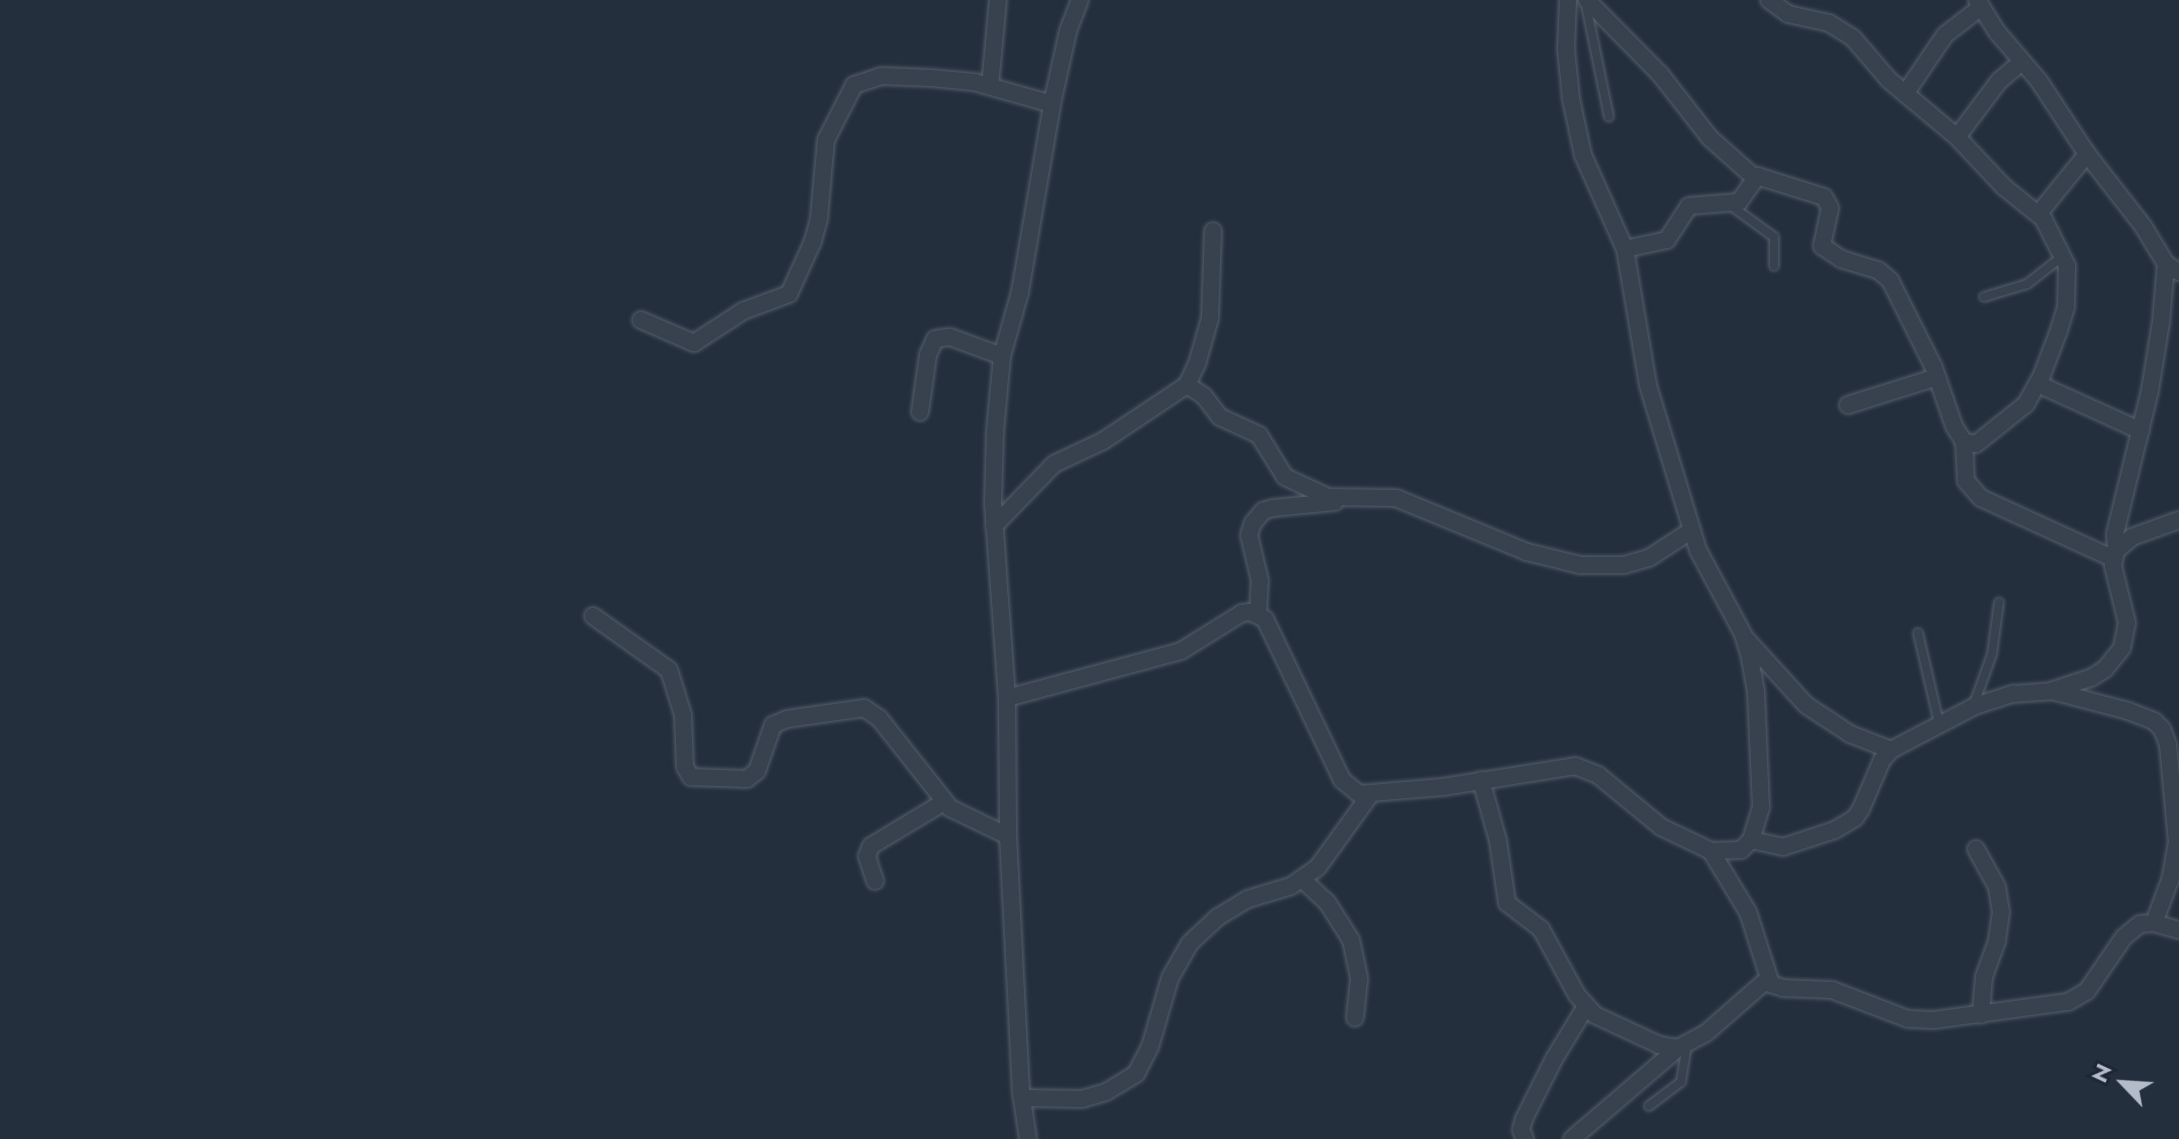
<!DOCTYPE html>
<style>
body{margin:0}
#map{position:relative;width:2179px;height:1139px;overflow:hidden;background:#242f3e;font-family:Jost,sans-serif}
div>[style]{position:absolute}
.roads{filter:drop-shadow(0 0 2px #565f6c) drop-shadow(0 0 2px #565f6c)}
.service>*{height:8px;margin:-4px;padding:0 4px;transform-origin:4px;border-radius:4px;background:#38414e}
.minor>*{height:16px;margin:-8px;padding:0 8px;transform-origin:8px;border-radius:8px;background:#38414e}
span{translate:-50% -50%;white-space:nowrap;text-align:center;line-height:1.15;-webkit-text-stroke:8px #1d2633;paint-order:stroke}
.north{position:absolute;left:2083px;top:1043px;width:80px;height:80px;-webkit-text-stroke:6px #1d2633;paint-order:stroke;rotate:295deg;font-size:22px;font-weight:700;line-height:32px;text-align:center;color:#b4bcc9}
.north::after{content:'';display:block;margin:auto;width:28px;height:36px;background:#b4bcc9;clip-path:polygon(50% 0,100% 100%,50% 72%,0 100%)}
</style>
<div id="map">
<div class="roads">
<div class="service">
<i style="left:1586px;top:5px;width:114px;rotate:78.4deg"></i>
<i style="left:1730px;top:205px;width:54px;rotate:36deg"></i>
<i style="left:1774px;top:237px;width:29px;rotate:90deg"></i>
<i style="left:1984px;top:297px;width:45px;rotate:-16.8deg"></i>
<i style="left:2027px;top:284px;width:46px;rotate:-37.9deg"></i>
<i style="left:1918px;top:633px;width:92px;rotate:76.9deg"></i>
<i style="left:1973px;top:707px;width:56px;rotate:-70.3deg"></i>
<i style="left:1992px;top:654px;width:52px;rotate:-82.3deg"></i>
<i style="left:1649px;top:1106px;width:40px;rotate:-37deg"></i>
<i style="left:1681px;top:1082px;width:37px;rotate:-81deg"></i>
</div>
<div class="minor">
<i style="left:1587px;top:0;width:104px;rotate:45.4deg"></i>
<i style="left:1660px;top:74px;width:81px;rotate:52deg"></i>
<i style="left:1710px;top:138px;width:59px;rotate:41.6deg"></i>
<i style="left:1769px;top:0;width:24px;rotate:36deg"></i>
<i style="left:1788px;top:14px;width:42px;rotate:12.4deg"></i>
<i style="left:1829px;top:23px;width:28px;rotate:32deg"></i>
<i style="left:1853px;top:38px;width:55px;rotate:49.4deg"></i>
<i style="left:1889px;top:80px;width:89px;rotate:40deg"></i>
<i style="left:1957px;top:137px;width:69px;rotate:46.8deg"></i>
<i style="left:2004px;top:187px;width:46px;rotate:38.9deg"></i>
<i style="left:1977px;top:0;width:39px;rotate:58deg"></i>
<i style="left:1998px;top:33px;width:63px;rotate:49.5deg"></i>
<i style="left:2039px;top:81px;width:87px;rotate:56.7deg"></i>
<i style="left:2087px;top:154px;width:91px;rotate:52.1deg"></i>
<i style="left:2143px;top:226px;width:44px;rotate:58.8deg"></i>
<i style="left:2166px;top:264px;width:15px;rotate:32deg"></i>
<i style="left:990px;top:86px;width:86px;rotate:-84.7deg"></i>
<i style="left:1905px;top:94px;width:71px;rotate:-55.9deg"></i>
<i style="left:1945px;top:35px;width:46px;rotate:-37.9deg"></i>
<i style="left:1957px;top:137px;width:70px;rotate:-53.1deg"></i>
<i style="left:1999px;top:81px;width:30px;rotate:-40deg"></i>
<i style="left:1625px;top:249px;width:43px;rotate:-12.1deg"></i>
<i style="left:1667px;top:240px;width:40px;rotate:-57.1deg"></i>
<i style="left:1689px;top:206px;width:50px;rotate:-4.6deg"></i>
<i style="left:1739px;top:202px;width:32px;rotate:-55deg"></i>
<i style="left:1757px;top:176px;width:70px;rotate:17.4deg"></i>
<i style="left:1824px;top:197px;width:13px;rotate:61deg"></i>
<i style="left:1830px;top:208px;width:39px;rotate:102deg"></i>
<i style="left:1822px;top:246px;width:23px;rotate:34deg"></i>
<i style="left:1841px;top:259px;width:39px;rotate:17deg"></i>
<i style="left:1878px;top:270px;width:16px;rotate:40deg"></i>
<i style="left:1890px;top:280px;width:98px;rotate:63.4deg"></i>
<i style="left:1934px;top:368px;width:61px;rotate:71deg"></i>
<i style="left:1954px;top:426px;width:19px;rotate:58deg"></i>
<i style="left:1964px;top:442px;width:12px;rotate:9deg"></i>
<i style="left:1976px;top:444px;width:64px;rotate:-38.7deg"></i>
<i style="left:2026px;top:404px;width:33px;rotate:-61deg"></i>
<i style="left:2042px;top:375px;width:48px;rotate:-69.3deg"></i>
<i style="left:2059px;top:330px;width:24px;rotate:-73deg"></i>
<i style="left:2066px;top:307px;width:41px;rotate:-88.6deg"></i>
<i style="left:2067px;top:266px;width:60px;rotate:-116.6deg"></i>
<i style="left:2040px;top:212px;width:75px;rotate:-51deg"></i>
<i style="left:641px;top:320px;width:58px;rotate:23.5deg"></i>
<i style="left:694px;top:343px;width:59px;rotate:-33.1deg"></i>
<i style="left:743px;top:311px;width:49px;rotate:-20.3deg"></i>
<i style="left:789px;top:294px;width:58px;rotate:-65.6deg"></i>
<i style="left:813px;top:241px;width:24px;rotate:-75deg"></i>
<i style="left:819px;top:218px;width:78px;rotate:-84.9deg"></i>
<i style="left:826px;top:140px;width:62px;rotate:-63deg"></i>
<i style="left:854px;top:85px;width:28px;rotate:-18deg"></i>
<i style="left:881px;top:76px;width:50px;rotate:2.3deg"></i>
<i style="left:931px;top:78px;width:43px;rotate:5.3deg"></i>
<i style="left:974px;top:82px;width:81px;rotate:15.8deg"></i>
<i style="left:2038px;top:384px;width:113px;rotate:24.5deg"></i>
<i style="left:1187px;top:385px;width:23px;rotate:-65deg"></i>
<i style="left:1197px;top:364px;width:48px;rotate:-74.2deg"></i>
<i style="left:1210px;top:318px;width:87px;rotate:-88deg"></i>
<i style="left:1848px;top:405px;width:93px;rotate:-17.5deg"></i>
<i style="left:920px;top:412px;width:58px;rotate:-82deg"></i>
<i style="left:928px;top:355px;width:17px;rotate:-66deg"></i>
<i style="left:935px;top:339px;width:15px;rotate:-8deg"></i>
<i style="left:950px;top:337px;width:55px;rotate:20.1deg"></i>
<i style="left:1964px;top:442px;width:39px;rotate:87deg"></i>
<i style="left:1966px;top:481px;width:23px;rotate:49deg"></i>
<i style="left:1981px;top:498px;width:144px;rotate:24.6deg"></i>
<i style="left:994px;top:526px;width:86px;rotate:-45.9deg"></i>
<i style="left:1054px;top:464px;width:54px;rotate:-25.1deg"></i>
<i style="left:1103px;top:441px;width:101px;rotate:-33.7deg"></i>
<i style="left:1187px;top:385px;width:20px;rotate:33deg"></i>
<i style="left:1204px;top:396px;width:26px;rotate:53deg"></i>
<i style="left:1220px;top:417px;width:43px;rotate:24.8deg"></i>
<i style="left:1259px;top:435px;width:49px;rotate:58.2deg"></i>
<i style="left:1285px;top:477px;width:47px;rotate:24.9deg"></i>
<i style="left:1328px;top:497px;width:68px;rotate:0.8deg"></i>
<i style="left:1396px;top:498px;width:142px;rotate:22.4deg"></i>
<i style="left:1527px;top:552px;width:55px;rotate:13.8deg"></i>
<i style="left:1580px;top:565px;width:44px"></i>
<i style="left:1624px;top:565px;width:26px;rotate:-16deg"></i>
<i style="left:1649px;top:558px;width:51px;rotate:-33.1deg"></i>
<i style="left:2116px;top:551px;width:17px;rotate:-93deg"></i>
<i style="left:2115px;top:534px;width:148px;rotate:-76.3deg"></i>
<i style="left:2150px;top:390px;width:69px;rotate:-80.8deg"></i>
<i style="left:2161px;top:322px;width:58px;rotate:-85.1deg"></i>
<i style="left:1258px;top:614px;width:33px;rotate:-87deg"></i>
<i style="left:1260px;top:581px;width:47px;rotate:-103.4deg"></i>
<i style="left:1249px;top:535px;width:13px;rotate:-72deg"></i>
<i style="left:1253px;top:523px;width:16px;rotate:-50deg"></i>
<i style="left:1263px;top:511px;width:10px;rotate:-17deg"></i>
<i style="left:1273px;top:508px;width:62px;rotate:-5.5deg"></i>
<i style="left:593px;top:616px;width:93px;rotate:35.4deg"></i>
<i style="left:669px;top:670px;width:47px;rotate:72.7deg"></i>
<i style="left:683px;top:715px;width:52px;rotate:87.8deg"></i>
<i style="left:685px;top:767px;width:12px;rotate:59deg"></i>
<i style="left:691px;top:777px;width:56px;rotate:2deg"></i>
<i style="left:747px;top:779px;width:13px;rotate:-39deg"></i>
<i style="left:757px;top:771px;width:49px;rotate:-70.8deg"></i>
<i style="left:773px;top:725px;width:15px;rotate:-23deg"></i>
<i style="left:787px;top:719px;width:78px;rotate:-8.1deg"></i>
<i style="left:864px;top:708px;width:18px;rotate:34deg"></i>
<i style="left:879px;top:718px;width:115px;rotate:51.7deg"></i>
<i style="left:950px;top:808px;width:64px;rotate:25.8deg"></i>
<i style="left:1746px;top:639px;width:89px;rotate:47.7deg"></i>
<i style="left:1806px;top:705px;width:53px;rotate:33.4deg"></i>
<i style="left:1850px;top:734px;width:44px;rotate:21.3deg"></i>
<i style="left:2053px;top:690px;width:40px;rotate:-18deg"></i>
<i style="left:2091px;top:678px;width:17px;rotate:-33deg"></i>
<i style="left:2105px;top:669px;width:27px;rotate:-51deg"></i>
<i style="left:2122px;top:648px;width:25px;rotate:-79deg"></i>
<i style="left:2127px;top:623px;width:59px;rotate:-103.8deg"></i>
<i style="left:2113px;top:566px;width:15px;rotate:-79deg"></i>
<i style="left:2116px;top:551px;width:21px;rotate:-41deg"></i>
<i style="left:2132px;top:537px;width:50px;rotate:-19.9deg"></i>
<i style="left:1007px;top:698px;width:180px;rotate:-15.1deg"></i>
<i style="left:1181px;top:651px;width:72px;rotate:-31.9deg"></i>
<i style="left:1242px;top:613px;width:8px;rotate:-7deg"></i>
<i style="left:1250px;top:612px;width:17px;rotate:25deg"></i>
<i style="left:1265px;top:619px;width:178px;rotate:64.4deg"></i>
<i style="left:1342px;top:780px;width:22px;rotate:39deg"></i>
<i style="left:1359px;top:794px;width:84px;rotate:-4.8deg"></i>
<i style="left:1443px;top:787px;width:134px;rotate:-9deg"></i>
<i style="left:1575px;top:766px;width:25px;rotate:21deg"></i>
<i style="left:1598px;top:775px;width:82px;rotate:39.5deg"></i>
<i style="left:1661px;top:827px;width:55px;rotate:25.6deg"></i>
<i style="left:1711px;top:851px;width:30px;rotate:-2deg"></i>
<i style="left:1741px;top:850px;width:14px;rotate:-45deg"></i>
<i style="left:1751px;top:840px;width:34px;rotate:-73deg"></i>
<i style="left:1761px;top:807px;width:115px;rotate:-92.5deg"></i>
<i style="left:1756px;top:692px;width:36px;rotate:-100deg"></i>
<i style="left:1750px;top:657px;width:24px;rotate:-107deg"></i>
<i style="left:1743px;top:634px;width:95px;rotate:-118.2deg"></i>
<i style="left:1698px;top:550px;width:172px;rotate:-106.9deg"></i>
<i style="left:1648px;top:385px;width:138px;rotate:-99.6deg"></i>
<i style="left:1625px;top:249px;width:103px;rotate:-114.1deg"></i>
<i style="left:1583px;top:155px;width:57px;rotate:-102.1deg"></i>
<i style="left:1571px;top:99px;width:50px;rotate:-95.7deg"></i>
<i style="left:1566px;top:49px;width:49px;rotate:-87.7deg"></i>
<i style="left:1481px;top:780px;width:63px;rotate:74.4deg"></i>
<i style="left:1498px;top:841px;width:63px;rotate:81.7deg"></i>
<i style="left:1507px;top:903px;width:43px;rotate:37.4deg"></i>
<i style="left:1541px;top:929px;width:75px;rotate:61.4deg"></i>
<i style="left:1577px;top:995px;width:27px;rotate:48deg"></i>
<i style="left:1595px;top:1015px;width:71px;rotate:25.1deg"></i>
<i style="left:1659px;top:1045px;width:19px;rotate:9deg"></i>
<i style="left:1678px;top:1048px;width:32px;rotate:-28deg"></i>
<i style="left:1706px;top:1033px;width:82px;rotate:-41.1deg"></i>
<i style="left:1751px;top:840px;width:33px;rotate:12deg"></i>
<i style="left:1783px;top:847px;width:55px;rotate:-18.1deg"></i>
<i style="left:1835px;top:830px;width:23px;rotate:-31deg"></i>
<i style="left:1855px;top:818px;width:11px;rotate:-56deg"></i>
<i style="left:1861px;top:809px;width:53px;rotate:-66.8deg"></i>
<i style="left:1882px;top:760px;width:13px;rotate:-48deg"></i>
<i style="left:1891px;top:750px;width:95px;rotate:-27.6deg"></i>
<i style="left:1975px;top:706px;width:40px;rotate:-18deg"></i>
<i style="left:2013px;top:694px;width:39px;rotate:-4deg"></i>
<i style="left:2052px;top:691px;width:79px;rotate:14.7deg"></i>
<i style="left:2128px;top:711px;width:28px;rotate:21deg"></i>
<i style="left:2154px;top:721px;width:11px;rotate:45deg"></i>
<i style="left:2162px;top:729px;width:17px;rotate:69deg"></i>
<i style="left:2168px;top:745px;width:97px;rotate:84.7deg"></i>
<i style="left:2177px;top:842px;width:39px;rotate:100deg"></i>
<i style="left:2170px;top:880px;width:46px;rotate:110.4deg"></i>
<i style="left:1976px;top:849px;width:43px;rotate:61.1deg"></i>
<i style="left:1997px;top:887px;width:25px;rotate:81deg"></i>
<i style="left:2001px;top:912px;width:29px;rotate:98deg"></i>
<i style="left:1997px;top:941px;width:38px;rotate:110deg"></i>
<i style="left:1984px;top:977px;width:38px;rotate:95deg"></i>
<i style="left:1711px;top:851px;width:71px;rotate:58.8deg"></i>
<i style="left:1748px;top:912px;width:76px;rotate:72.3deg"></i>
<i style="left:1771px;top:984px;width:13px;rotate:18deg"></i>
<i style="left:1783px;top:988px;width:49px;rotate:2.3deg"></i>
<i style="left:1832px;top:990px;width:81px;rotate:20.9deg"></i>
<i style="left:1908px;top:1019px;width:26px;rotate:2deg"></i>
<i style="left:1934px;top:1020px;width:135px;rotate:-7.7deg"></i>
<i style="left:2068px;top:1002px;width:22px;rotate:-30deg"></i>
<i style="left:2087px;top:991px;width:65px;rotate:-55.6deg"></i>
<i style="left:2124px;top:937px;width:21px;rotate:-39deg"></i>
<i style="left:2140px;top:924px;width:14px;rotate:-4deg"></i>
<i style="left:2154px;top:923px;width:26px;rotate:16deg"></i>
<i style="left:1303px;top:880px;width:33px;rotate:43deg"></i>
<i style="left:1327px;top:902px;width:45px;rotate:57.7deg"></i>
<i style="left:1351px;top:940px;width:40px;rotate:78deg"></i>
<i style="left:1359px;top:979px;width:39px;rotate:96deg"></i>
<i style="left:875px;top:881px;width:26px;rotate:-108deg"></i>
<i style="left:867px;top:856px;width:11px;rotate:-68deg"></i>
<i style="left:871px;top:846px;width:85px;rotate:-31.1deg"></i>
<i style="left:1022px;top:1098px;width:60px;rotate:1deg"></i>
<i style="left:1082px;top:1099px;width:25px;rotate:-16deg"></i>
<i style="left:1106px;top:1092px;width:35px;rotate:-31deg"></i>
<i style="left:1136px;top:1074px;width:30px;rotate:-63deg"></i>
<i style="left:1150px;top:1047px;width:72px;rotate:-73.8deg"></i>
<i style="left:1170px;top:978px;width:40px;rotate:-60.3deg"></i>
<i style="left:1190px;top:943px;width:38px;rotate:-43deg"></i>
<i style="left:1218px;top:917px;width:35px;rotate:-31deg"></i>
<i style="left:1248px;top:899px;width:45px;rotate:-16.8deg"></i>
<i style="left:1291px;top:886px;width:33px;rotate:-35deg"></i>
<i style="left:1318px;top:867px;width:89px;rotate:-54.2deg"></i>
<i style="left:1028px;top:1139px;width:48px;rotate:-98.5deg"></i>
<i style="left:1021px;top:1092px;width:256px;rotate:-92.9deg"></i>
<i style="left:1008px;top:836px;width:138px;rotate:-90.4deg"></i>
<i style="left:1007px;top:698px;width:195px;rotate:-94.1deg"></i>
<i style="left:993px;top:504px;width:72px;rotate:-88.4deg"></i>
<i style="left:995px;top:432px;width:76px;rotate:-84.7deg"></i>
<i style="left:1002px;top:356px;width:66px;rotate:-74.3deg"></i>
<i style="left:1020px;top:292px;width:191px;rotate:-80.3deg"></i>
<i style="left:1052px;top:104px;width:75px;rotate:-77.6deg"></i>
<i style="left:1068px;top:31px;width:33px;rotate:-69deg"></i>
<i style="left:1525px;top:1139px;width:10px;rotate:-114deg"></i>
<i style="left:1521px;top:1130px;width:11px;rotate:-75deg"></i>
<i style="left:1524px;top:1119px;width:67px;rotate:-63.4deg"></i>
<i style="left:1554px;top:1059px;width:60px;rotate:-58.7deg"></i>
<i style="left:1572px;top:1139px;width:140px;rotate:-40.6deg"></i>
</div>
</div>
<div class="north">N</div>
</div>
